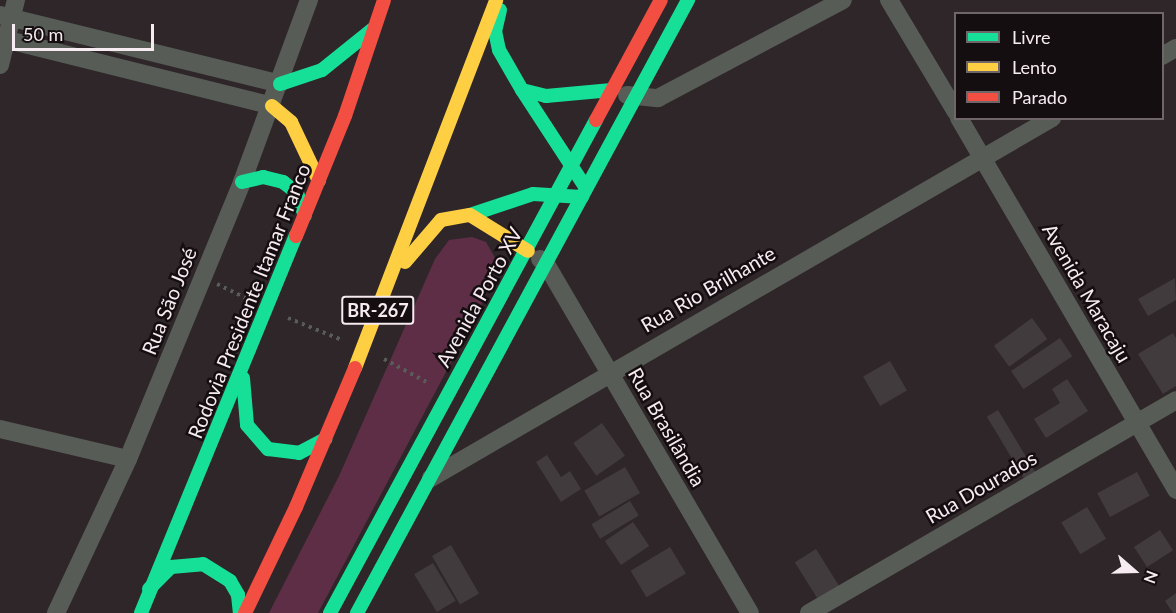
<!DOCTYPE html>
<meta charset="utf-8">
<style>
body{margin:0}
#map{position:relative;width:1176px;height:613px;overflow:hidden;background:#2e2629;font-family:Lato,sans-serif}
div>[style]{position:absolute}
.green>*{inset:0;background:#5e2e46}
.building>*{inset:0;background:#423b3e;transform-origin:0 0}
.path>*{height:4px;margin-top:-2px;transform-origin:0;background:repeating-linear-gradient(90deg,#5a5c59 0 3px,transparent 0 7.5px)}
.street>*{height:18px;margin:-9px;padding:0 9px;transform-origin:9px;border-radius:9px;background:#575c56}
.fast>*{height:14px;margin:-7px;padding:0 7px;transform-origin:7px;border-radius:7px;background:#16e098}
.slow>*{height:14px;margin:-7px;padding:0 7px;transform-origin:7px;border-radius:7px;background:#ffcf43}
.jam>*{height:14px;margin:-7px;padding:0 7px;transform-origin:7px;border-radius:7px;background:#f24e42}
span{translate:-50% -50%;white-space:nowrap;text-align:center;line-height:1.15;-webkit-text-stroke:5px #150e11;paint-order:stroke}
.shield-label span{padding:2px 4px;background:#150e11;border:2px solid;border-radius:4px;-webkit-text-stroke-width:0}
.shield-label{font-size:18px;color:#f6ebf0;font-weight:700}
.street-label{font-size:20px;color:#f6ebf0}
.legend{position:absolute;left:954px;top:12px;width:210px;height:108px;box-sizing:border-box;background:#150e11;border:2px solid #6f666a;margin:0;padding:8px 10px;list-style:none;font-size:18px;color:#f6ebf0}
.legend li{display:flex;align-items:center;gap:12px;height:30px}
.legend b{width:30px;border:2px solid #6f666a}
.north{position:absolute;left:1104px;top:541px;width:60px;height:60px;-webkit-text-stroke:4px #150e11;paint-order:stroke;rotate:110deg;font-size:16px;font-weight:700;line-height:24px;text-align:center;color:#f6ebf0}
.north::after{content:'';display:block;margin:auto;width:21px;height:27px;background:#f6ebf0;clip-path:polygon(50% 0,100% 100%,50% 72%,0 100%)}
.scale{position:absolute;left:12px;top:24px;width:142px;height:27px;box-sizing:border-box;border:3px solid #f6ebf0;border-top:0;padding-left:8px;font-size:18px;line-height:21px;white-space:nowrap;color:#f6ebf0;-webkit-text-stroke:4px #150e11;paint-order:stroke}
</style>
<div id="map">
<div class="green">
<i style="clip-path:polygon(472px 237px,486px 242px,498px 263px,482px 304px,318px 613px,269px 613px,339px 476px,435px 259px,449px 240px)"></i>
</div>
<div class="building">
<i style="clip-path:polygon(1175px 278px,1176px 300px,1148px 316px,1138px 299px)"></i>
<i style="left:1032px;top:318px;width:26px;height:47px;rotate:54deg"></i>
<i style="clip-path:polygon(1173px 333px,1176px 338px,1176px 386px,1163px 394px,1138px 354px)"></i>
<i style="left:1060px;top:338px;width:22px;height:59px;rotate:56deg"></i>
<i style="left:890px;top:361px;width:34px;height:31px;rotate:60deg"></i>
<i style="clip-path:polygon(1067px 379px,1088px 411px,1046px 438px,1034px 419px,1060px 403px,1052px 389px)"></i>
<i style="left:998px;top:410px;width:79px;height:13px;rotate:59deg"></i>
<i style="left:602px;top:423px;width:40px;height:35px;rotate:55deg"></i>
<i style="clip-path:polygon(547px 455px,561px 477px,570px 471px,581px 489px,561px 502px,536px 462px)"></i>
<i style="left:625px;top:467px;width:30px;height:47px;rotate:60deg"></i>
<i style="left:1137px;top:472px;width:27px;height:45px;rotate:62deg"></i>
<i style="left:630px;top:501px;width:17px;height:45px;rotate:59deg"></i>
<i style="left:1087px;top:507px;width:37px;height:30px;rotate:59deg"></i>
<i style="left:633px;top:522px;width:29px;height:34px;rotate:56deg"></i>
<i style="left:1160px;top:530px;width:24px;height:31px;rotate:57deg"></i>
<i style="left:451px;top:545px;width:56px;height:22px;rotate:60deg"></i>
<i style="left:670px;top:547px;width:31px;height:46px;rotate:59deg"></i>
<i style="left:816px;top:549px;width:46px;height:25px;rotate:58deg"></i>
<i style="left:433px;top:563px;width:44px;height:22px;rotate:59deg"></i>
<i style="clip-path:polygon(1176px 593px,1176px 613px,1173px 613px,1165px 601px)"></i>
</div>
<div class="path">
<i style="left:217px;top:284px;width:32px;rotate:26deg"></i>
<i style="left:288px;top:318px;width:58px;rotate:22.2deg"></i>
<i style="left:384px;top:359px;width:52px;rotate:28.5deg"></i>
</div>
<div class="street">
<i style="left:889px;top:0;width:131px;rotate:59.1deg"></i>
<i style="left:0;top:15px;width:288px;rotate:13.8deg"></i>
<i style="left:0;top:38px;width:280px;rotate:14deg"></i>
<i style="left:1162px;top:56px;width:16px;rotate:-30deg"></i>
<i style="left:0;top:65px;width:67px;rotate:-76.2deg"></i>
<i style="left:627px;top:95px;width:31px;rotate:6deg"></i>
<i style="left:658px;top:98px;width:209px;rotate:-27.9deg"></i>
<i style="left:959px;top:118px;width:431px;rotate:59.7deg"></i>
<i style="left:540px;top:259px;width:8px;rotate:40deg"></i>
<i style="left:546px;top:264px;width:404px;rotate:59.7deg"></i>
<i style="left:0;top:429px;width:131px;rotate:13.2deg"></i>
<i style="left:431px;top:478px;width:718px;rotate:-30.1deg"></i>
<i style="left:56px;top:613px;width:170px;rotate:-64.9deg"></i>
<i style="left:128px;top:459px;width:300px;rotate:-67.6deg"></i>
<i style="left:242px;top:182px;width:194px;rotate:-69.8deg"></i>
<i style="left:809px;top:613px;width:424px;rotate:-30.1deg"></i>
</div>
<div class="fast">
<i style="left:500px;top:10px;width:22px;rotate:103deg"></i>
<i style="left:495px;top:31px;width:19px;rotate:78deg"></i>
<i style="left:499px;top:50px;width:46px;rotate:60.1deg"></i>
<i style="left:522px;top:90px;width:25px;rotate:14deg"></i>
<i style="left:546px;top:96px;width:66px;rotate:-5.2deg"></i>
<i style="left:280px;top:84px;width:44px;rotate:-18.4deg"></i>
<i style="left:322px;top:70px;width:65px;rotate:-38.8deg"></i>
<i style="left:522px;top:90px;width:117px;rotate:56.9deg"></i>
<i style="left:242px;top:182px;width:22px;rotate:-13deg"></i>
<i style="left:263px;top:177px;width:21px;rotate:14deg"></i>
<i style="left:283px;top:182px;width:18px;rotate:38deg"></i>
<i style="left:297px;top:193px;width:24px;rotate:71deg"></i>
<i style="left:470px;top:215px;width:66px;rotate:-18.4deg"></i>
<i style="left:533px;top:194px;width:49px;rotate:3.5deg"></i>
<i style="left:243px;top:378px;width:47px;rotate:85.1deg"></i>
<i style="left:247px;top:425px;width:32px;rotate:49deg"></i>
<i style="left:268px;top:449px;width:31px;rotate:7deg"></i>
<i style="left:299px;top:453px;width:30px;rotate:-28deg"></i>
<i style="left:149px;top:589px;width:31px;rotate:-45deg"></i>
<i style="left:171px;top:567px;width:32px;rotate:-5deg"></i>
<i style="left:203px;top:564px;width:32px;rotate:32deg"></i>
<i style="left:230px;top:581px;width:16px;rotate:60deg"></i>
<i style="left:238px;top:595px;width:18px;rotate:84deg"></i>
<i style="left:141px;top:613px;width:408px;rotate:-67.7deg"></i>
<i style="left:330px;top:613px;width:560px;rotate:-61.65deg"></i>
<i style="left:357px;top:613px;width:697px;rotate:-61.63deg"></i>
</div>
<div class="slow">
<i style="left:272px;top:106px;width:25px;rotate:40deg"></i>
<i style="left:291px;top:122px;width:65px;rotate:64.6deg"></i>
<i style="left:405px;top:262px;width:55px;rotate:-49.4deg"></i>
<i style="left:441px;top:220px;width:29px;rotate:-10deg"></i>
<i style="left:470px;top:215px;width:68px;rotate:31.8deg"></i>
<i style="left:355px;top:368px;width:394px;rotate:-69deg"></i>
</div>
<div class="jam">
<i style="left:596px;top:120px;width:136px;rotate:-61.6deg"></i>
<i style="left:296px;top:236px;width:130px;rotate:-67.8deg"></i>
<i style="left:345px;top:116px;width:122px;rotate:-71.4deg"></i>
<i style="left:245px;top:613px;width:118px;rotate:-64.3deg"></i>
<i style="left:296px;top:507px;width:151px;rotate:-67deg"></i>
</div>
<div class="shield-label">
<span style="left:378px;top:310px">BR-267</span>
</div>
<div class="street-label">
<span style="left:708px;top:289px;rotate:-30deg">Rua Rio Brilhante</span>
<span style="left:1087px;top:293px;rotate:60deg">Avenida Maracaju</span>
<span style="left:479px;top:297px;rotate:-61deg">Avenida Porto XV</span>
<span style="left:169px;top:301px;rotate:-68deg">Rua São José</span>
<span style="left:249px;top:301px;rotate:-68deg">Rodovia Presidente Itamar Franco</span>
<span style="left:667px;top:427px;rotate:60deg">Rua Brasilândia</span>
<span style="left:981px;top:487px;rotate:-30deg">Rua Dourados</span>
</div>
<ul class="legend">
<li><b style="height:8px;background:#16e098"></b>Livre</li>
<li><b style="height:8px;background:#ffcf43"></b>Lento</li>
<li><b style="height:8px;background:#f24e42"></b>Parado</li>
</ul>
<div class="north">N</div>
<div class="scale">50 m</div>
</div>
